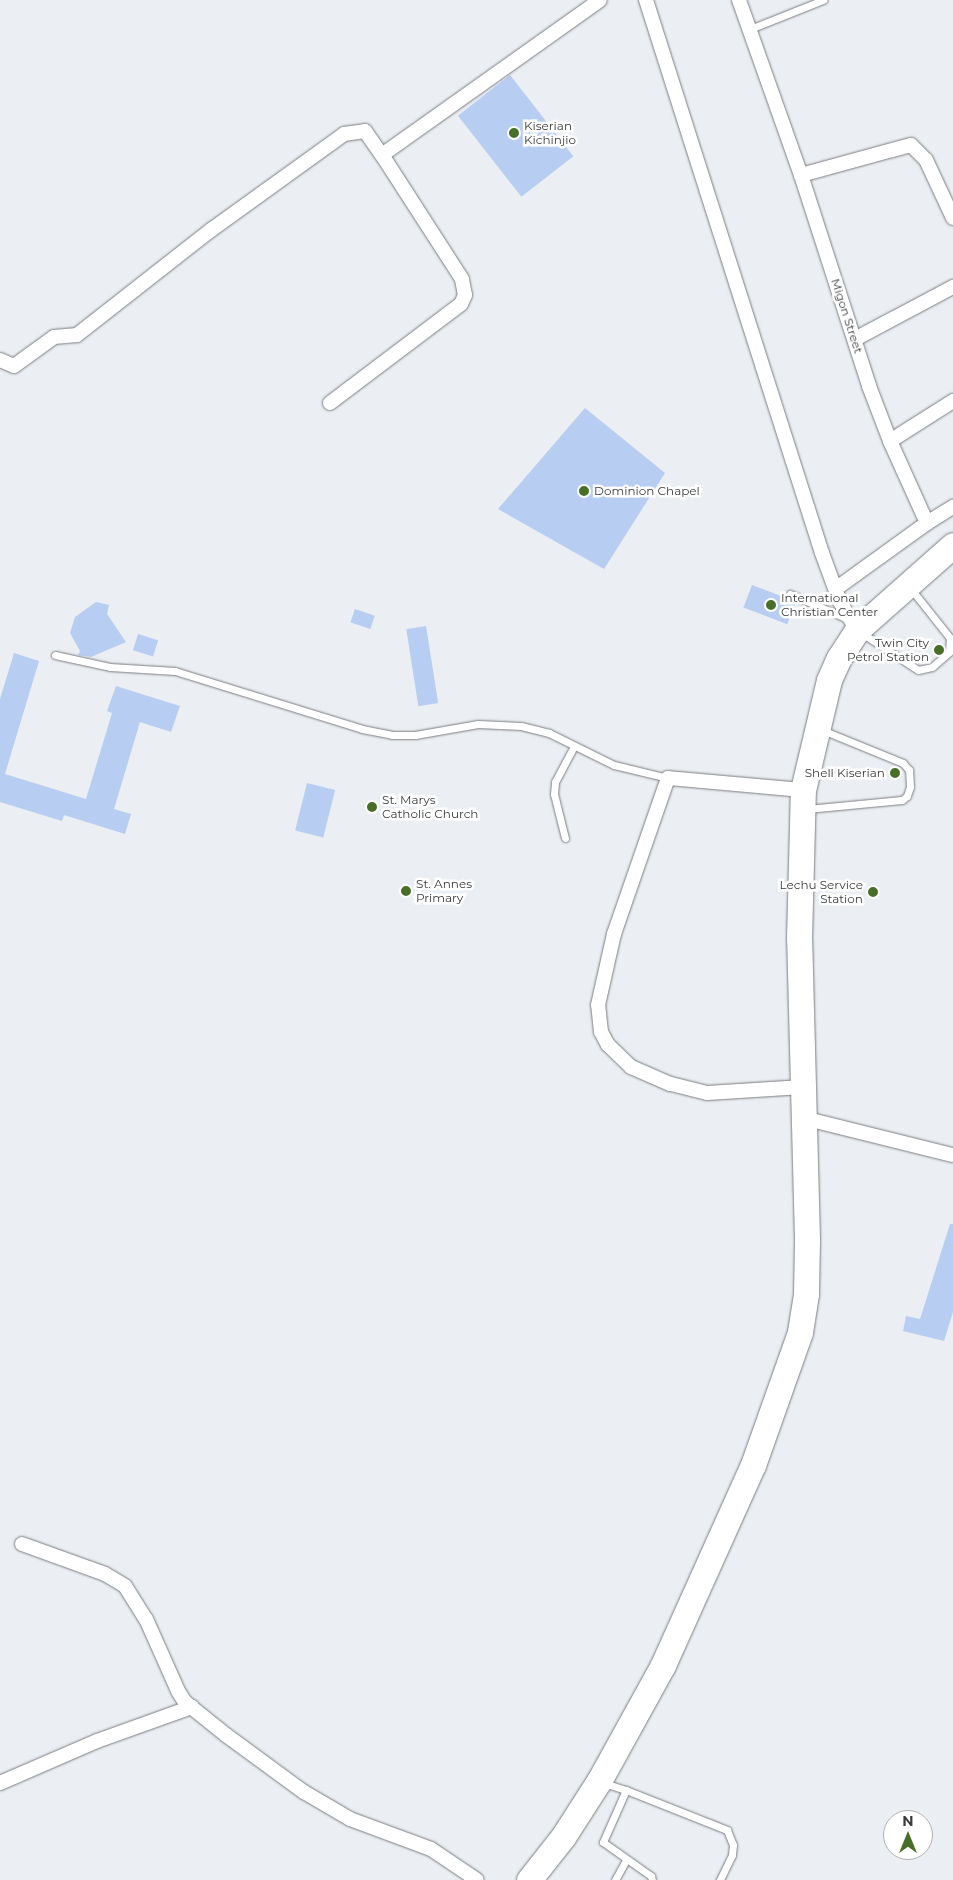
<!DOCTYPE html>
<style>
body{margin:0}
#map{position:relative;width:953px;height:1880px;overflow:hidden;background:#ebeef2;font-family:Montserrat,sans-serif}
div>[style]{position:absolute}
.building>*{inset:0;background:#b8cdf2;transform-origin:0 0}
.roads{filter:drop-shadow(0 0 1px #7a7d81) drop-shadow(0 0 1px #7a7d81)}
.lane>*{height:7px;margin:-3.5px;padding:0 3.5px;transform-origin:3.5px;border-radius:3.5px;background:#fff}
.street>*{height:14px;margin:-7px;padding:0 7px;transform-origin:7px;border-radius:7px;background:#fff}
.highway>*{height:25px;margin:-12.5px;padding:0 12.5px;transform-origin:12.5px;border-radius:12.5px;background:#fff}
.dots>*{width:14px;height:14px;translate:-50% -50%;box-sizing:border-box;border:2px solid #fff;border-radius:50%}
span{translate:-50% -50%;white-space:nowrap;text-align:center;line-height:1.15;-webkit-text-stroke:5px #fff;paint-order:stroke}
.poi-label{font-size:12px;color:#3b3c3d}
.left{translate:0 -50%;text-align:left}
.right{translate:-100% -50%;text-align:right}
.street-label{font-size:12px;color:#3b3c3d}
.north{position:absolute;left:883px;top:1810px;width:50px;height:50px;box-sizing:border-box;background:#fff;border:1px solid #b1b1b1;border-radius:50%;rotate:0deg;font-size:14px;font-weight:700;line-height:20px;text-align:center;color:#3b3c3d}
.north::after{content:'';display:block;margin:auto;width:18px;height:22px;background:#486e28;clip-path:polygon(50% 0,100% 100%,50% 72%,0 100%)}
</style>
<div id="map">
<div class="building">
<i style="left:510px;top:75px;width:103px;height:66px;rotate:52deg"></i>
<i style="clip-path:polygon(585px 408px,665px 473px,604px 569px,498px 509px)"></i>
<i style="left:752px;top:585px;width:47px;height:24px;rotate:21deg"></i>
<i style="clip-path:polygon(96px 602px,109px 605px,107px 614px,126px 642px,91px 657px,78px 655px,80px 651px,70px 633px,75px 617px)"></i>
<i style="left:355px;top:609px;width:21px;height:14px;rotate:19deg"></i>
<i style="left:426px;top:626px;width:78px;height:20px;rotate:81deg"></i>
<i style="left:138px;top:634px;width:21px;height:17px;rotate:17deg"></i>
<i style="clip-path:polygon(14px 653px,39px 661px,5px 774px,86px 799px,112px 713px,107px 711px,116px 686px,180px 706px,171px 732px,140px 722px,114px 809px,131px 814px,125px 834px,64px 815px,62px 821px,0 802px,0 699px)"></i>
<i style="left:307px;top:783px;width:29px;height:49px;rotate:14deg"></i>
<i style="clip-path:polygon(950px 1224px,953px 1224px,953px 1312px,944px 1341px,903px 1331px,906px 1316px,920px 1319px)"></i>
</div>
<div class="roads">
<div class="lane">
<i style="left:750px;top:29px;width:79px;rotate:-21.7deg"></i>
<i style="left:790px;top:594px;width:65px;rotate:23.4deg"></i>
<i style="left:860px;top:632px;width:69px;rotate:33.2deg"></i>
<i style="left:918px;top:670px;width:14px;rotate:-12deg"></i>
<i style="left:932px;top:667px;width:23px;rotate:-41deg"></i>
<i style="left:949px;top:652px;width:14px;rotate:-86deg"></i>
<i style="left:950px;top:638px;width:63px;rotate:-128.5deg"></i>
<i style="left:55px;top:655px;width:56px;rotate:12.3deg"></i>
<i style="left:110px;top:667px;width:65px;rotate:3.5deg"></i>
<i style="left:175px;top:671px;width:196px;rotate:17.2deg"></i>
<i style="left:362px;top:729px;width:31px;rotate:11deg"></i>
<i style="left:392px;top:735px;width:23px"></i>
<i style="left:415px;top:735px;width:64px;rotate:-9.9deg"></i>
<i style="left:478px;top:724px;width:43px;rotate:2.7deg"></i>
<i style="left:521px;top:726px;width:29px;rotate:14deg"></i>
<i style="left:549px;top:733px;width:72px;rotate:26.2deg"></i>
<i style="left:614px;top:765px;width:56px;rotate:13.5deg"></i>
<i style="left:807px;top:809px;width:95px;rotate:-5.4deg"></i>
<i style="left:902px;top:800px;width:6px;rotate:-39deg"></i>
<i style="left:907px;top:796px;width:9px;rotate:-72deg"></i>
<i style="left:910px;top:787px;width:17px;rotate:-93deg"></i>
<i style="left:909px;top:770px;width:9px;rotate:-131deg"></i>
<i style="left:903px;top:763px;width:87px;rotate:-157.8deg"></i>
<i style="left:565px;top:838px;width:45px;rotate:-104deg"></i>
<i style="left:554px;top:794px;width:12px;rotate:-85deg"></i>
<i style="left:555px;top:782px;width:40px;rotate:-62deg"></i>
<i style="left:604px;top:1783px;width:23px;rotate:18deg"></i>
<i style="left:626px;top:1790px;width:57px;rotate:113.9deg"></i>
<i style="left:603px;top:1842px;width:59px;rotate:35.3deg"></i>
<i style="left:651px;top:1876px;width:4px;rotate:76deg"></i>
<i style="left:626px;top:1790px;width:109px;rotate:21.6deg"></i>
<i style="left:727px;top:1830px;width:16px;rotate:68deg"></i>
<i style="left:733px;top:1845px;width:10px;rotate:96deg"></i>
<i style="left:732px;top:1855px;width:28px;rotate:116deg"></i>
<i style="left:615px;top:1880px;width:23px;rotate:-61deg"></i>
</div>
<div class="street">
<i style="left:646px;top:0;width:580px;rotate:72.35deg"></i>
<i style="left:822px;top:553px;width:52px;rotate:69.8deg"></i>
<i style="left:840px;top:602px;width:33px;rotate:59deg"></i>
<i style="left:739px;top:0;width:186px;rotate:70.5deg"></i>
<i style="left:801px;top:175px;width:222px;rotate:72.1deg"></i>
<i style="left:869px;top:386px;width:59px;rotate:69.1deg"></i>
<i style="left:890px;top:441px;width:90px;rotate:65.7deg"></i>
<i style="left:927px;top:523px;width:111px;rotate:144.2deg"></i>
<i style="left:801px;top:175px;width:114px;rotate:-15.3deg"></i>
<i style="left:911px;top:145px;width:21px;rotate:45deg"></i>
<i style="left:926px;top:160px;width:64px;rotate:65deg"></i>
<i style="left:855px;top:339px;width:111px;rotate:-28deg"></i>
<i style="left:0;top:360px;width:15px;rotate:23deg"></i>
<i style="left:14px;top:366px;width:49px;rotate:-35.9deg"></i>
<i style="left:54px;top:337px;width:23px;rotate:-5deg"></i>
<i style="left:77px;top:335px;width:170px;rotate:-38.1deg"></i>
<i style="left:211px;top:230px;width:164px;rotate:-35.8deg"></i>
<i style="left:344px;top:134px;width:21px;rotate:-8deg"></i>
<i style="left:365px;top:131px;width:29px;rotate:55deg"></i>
<i style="left:330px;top:403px;width:164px;rotate:-37.1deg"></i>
<i style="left:461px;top:304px;width:10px;rotate:-66deg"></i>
<i style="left:465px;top:295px;width:16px;rotate:-101deg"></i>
<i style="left:462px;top:279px;width:148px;rotate:-122.8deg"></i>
<i style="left:382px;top:155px;width:267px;rotate:-35.4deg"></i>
<i style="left:890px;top:441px;width:75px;rotate:-32.4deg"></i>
<i style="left:927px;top:523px;width:31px;rotate:-32deg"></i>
<i style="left:803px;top:1087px;width:96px;rotate:176.4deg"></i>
<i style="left:707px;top:1093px;width:38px;rotate:-166deg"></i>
<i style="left:670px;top:1084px;width:43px;rotate:-156.4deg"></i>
<i style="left:631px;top:1067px;width:32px;rotate:-136deg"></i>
<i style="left:608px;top:1045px;width:15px;rotate:-118deg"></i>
<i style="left:601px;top:1032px;width:27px;rotate:-96deg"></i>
<i style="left:598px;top:1005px;width:73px;rotate:-77.3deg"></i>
<i style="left:614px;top:934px;width:165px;rotate:-70.9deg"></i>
<i style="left:668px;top:778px;width:136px;rotate:5.1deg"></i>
<i style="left:803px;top:1118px;width:154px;rotate:13.9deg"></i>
<i style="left:22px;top:1544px;width:88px;rotate:19.9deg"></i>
<i style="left:105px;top:1574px;width:23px;rotate:31deg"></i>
<i style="left:125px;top:1586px;width:39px;rotate:58deg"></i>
<i style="left:146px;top:1619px;width:79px;rotate:66deg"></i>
<i style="left:178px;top:1691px;width:13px;rotate:58deg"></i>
<i style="left:185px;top:1702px;width:53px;rotate:38.8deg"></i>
<i style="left:226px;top:1735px;width:97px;rotate:36.2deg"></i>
<i style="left:304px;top:1792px;width:53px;rotate:30.4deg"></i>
<i style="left:350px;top:1819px;width:86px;rotate:20.3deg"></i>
<i style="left:431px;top:1849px;width:55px;rotate:34deg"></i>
<i style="left:0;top:1783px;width:106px;rotate:-23.4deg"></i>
<i style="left:97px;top:1741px;width:101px;rotate:-19.7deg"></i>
</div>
<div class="highway">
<i style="left:529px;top:1880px;width:55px;rotate:-51.7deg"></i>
<i style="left:563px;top:1837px;width:67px;rotate:-57.3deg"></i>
<i style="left:599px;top:1781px;width:132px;rotate:-61.1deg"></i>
<i style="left:663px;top:1665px;width:219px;rotate:-65.8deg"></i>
<i style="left:753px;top:1465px;width:141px;rotate:-70.5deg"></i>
<i style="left:800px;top:1332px;width:39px;rotate:-81deg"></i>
<i style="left:806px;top:1293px;width:54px;rotate:-88.9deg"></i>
<i style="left:807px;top:1239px;width:300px;rotate:-91.5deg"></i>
<i style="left:799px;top:939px;width:149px;rotate:-88.5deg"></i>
<i style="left:803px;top:790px;width:113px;rotate:-76.7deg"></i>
<i style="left:829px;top:680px;width:24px;rotate:-66deg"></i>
<i style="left:839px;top:658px;width:33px;rotate:-57deg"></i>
<i style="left:857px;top:630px;width:128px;rotate:-41.5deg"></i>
</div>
</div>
<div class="dots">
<i style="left:514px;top:133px;background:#486e28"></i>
<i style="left:584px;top:491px;background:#486e28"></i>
<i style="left:771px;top:605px;background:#486e28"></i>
<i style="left:939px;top:650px;background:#486e28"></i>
<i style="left:895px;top:773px;background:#486e28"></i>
<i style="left:372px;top:807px;background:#486e28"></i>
<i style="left:406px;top:891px;background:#486e28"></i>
<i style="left:873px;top:892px;background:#486e28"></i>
</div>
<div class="poi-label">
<span class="left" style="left:524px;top:133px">Kiserian<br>Kichinjio</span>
<span class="left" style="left:594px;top:491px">Dominion Chapel</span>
<span class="left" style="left:781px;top:605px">International<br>Christian Center</span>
<span class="right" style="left:929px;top:650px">Twin City<br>Petrol Station</span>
<span class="right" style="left:885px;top:773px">Shell Kiserian</span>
<span class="left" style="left:382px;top:807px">St. Marys<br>Catholic Church</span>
<span class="left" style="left:416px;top:891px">St. Annes<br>Primary</span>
<span class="right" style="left:863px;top:892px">Lechu Service<br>Station</span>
</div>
<div class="street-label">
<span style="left:847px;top:316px;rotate:72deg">Migon Street</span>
</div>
<div class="north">N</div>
</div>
